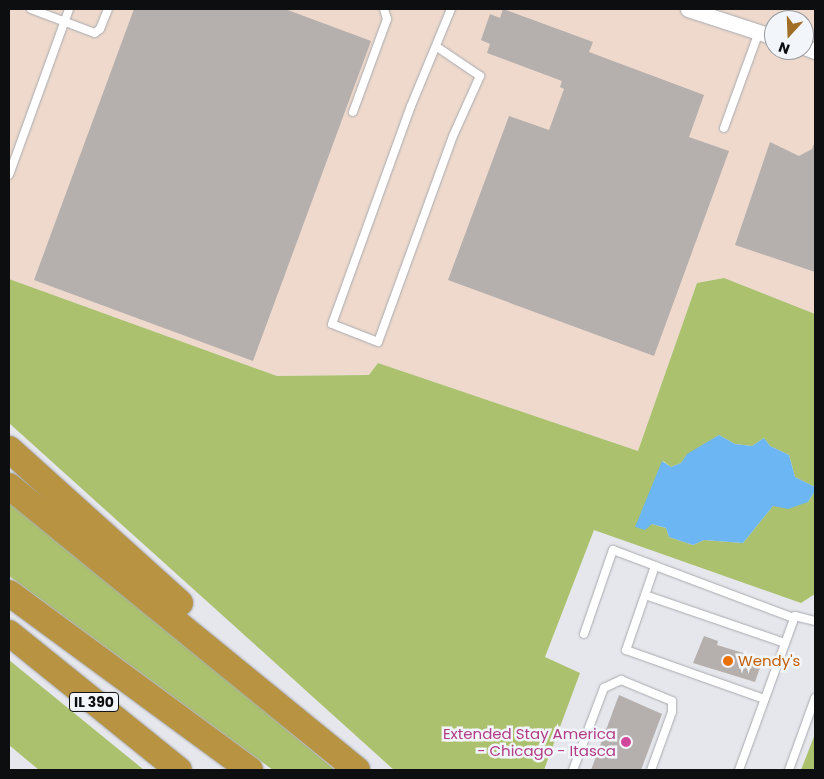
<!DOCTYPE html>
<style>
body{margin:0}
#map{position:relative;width:824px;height:779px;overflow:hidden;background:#e5e7ec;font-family:Poppins,sans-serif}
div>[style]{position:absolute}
.industrial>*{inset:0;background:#eed9cc}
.green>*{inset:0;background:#abc16d}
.water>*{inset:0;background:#6cb6f3}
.building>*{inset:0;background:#b5afad}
.roads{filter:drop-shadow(0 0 1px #a8aaaf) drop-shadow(0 0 1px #a8aaaf)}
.lane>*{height:8px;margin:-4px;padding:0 4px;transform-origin:4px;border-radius:4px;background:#fff}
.street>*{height:15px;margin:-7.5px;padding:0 7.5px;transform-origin:7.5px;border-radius:7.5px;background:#fff}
.highway>*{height:26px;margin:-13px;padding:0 13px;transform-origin:13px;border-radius:13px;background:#b79342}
.dots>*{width:14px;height:14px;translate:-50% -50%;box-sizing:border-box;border:2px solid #f2f5fa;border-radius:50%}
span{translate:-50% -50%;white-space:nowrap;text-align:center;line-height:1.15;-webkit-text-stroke:5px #f2f5fa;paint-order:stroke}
.shield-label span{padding:1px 4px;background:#f2f5fa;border:1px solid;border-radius:4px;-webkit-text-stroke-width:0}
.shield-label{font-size:14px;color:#0d0e10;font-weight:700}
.food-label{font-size:15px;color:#c56008}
.left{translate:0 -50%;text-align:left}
.hotel-label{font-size:15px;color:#b23c85}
.right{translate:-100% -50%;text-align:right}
.frame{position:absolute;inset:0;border:10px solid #0d0e10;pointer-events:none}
.north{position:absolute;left:764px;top:10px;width:50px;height:50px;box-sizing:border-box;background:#f2f5fa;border:1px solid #96999c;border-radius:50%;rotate:200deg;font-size:14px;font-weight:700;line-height:20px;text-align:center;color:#0d0e10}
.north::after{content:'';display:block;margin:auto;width:18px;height:22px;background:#a16e25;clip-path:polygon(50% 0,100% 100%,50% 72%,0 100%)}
</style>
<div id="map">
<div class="industrial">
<i style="clip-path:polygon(evenodd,9px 9px,815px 9px,815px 314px,724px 278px,697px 283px,638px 451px,378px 363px,369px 375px,277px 376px,9px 279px,9px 9px,774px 20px,804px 20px,804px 50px,774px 50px,774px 20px)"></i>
</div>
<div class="green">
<i style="clip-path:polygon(724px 278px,815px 314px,815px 487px,795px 477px,789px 455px,770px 446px,764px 438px,752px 446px,735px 444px,719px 435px,686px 456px,681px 463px,671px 467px,663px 461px,652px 524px,666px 528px,669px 537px,693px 545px,704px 540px,743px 543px,773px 506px,808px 502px,815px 491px,815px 594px,801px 603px,594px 530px,545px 657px,580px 673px,544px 770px,394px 770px,9px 423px,9px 279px,277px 376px,369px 375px,378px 363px,638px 451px,697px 283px)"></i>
<i style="clip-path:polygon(9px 502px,214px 669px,335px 770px,273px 770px,9px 576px)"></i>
<i style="clip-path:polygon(9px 660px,144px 770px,39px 770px,9px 745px)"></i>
<i style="clip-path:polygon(815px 734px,815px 770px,801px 770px)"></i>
</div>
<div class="water">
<i style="clip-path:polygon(719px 435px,735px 444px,752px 446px,764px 438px,770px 446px,789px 455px,795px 477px,815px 487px,815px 491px,808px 502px,788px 509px,773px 506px,743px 543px,704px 540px,693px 545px,669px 537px,666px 528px,652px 524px,645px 530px,635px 527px,662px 461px,671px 467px,681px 463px,687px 454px)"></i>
</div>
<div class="building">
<i style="clip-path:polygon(134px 9px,285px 9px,371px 41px,253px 361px,34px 280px)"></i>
<i style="clip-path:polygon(503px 9px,593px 42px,589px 52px,704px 95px,689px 137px,729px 151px,654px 356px,448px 280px,509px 116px,549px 130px,564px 89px,560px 87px,562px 81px,487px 53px,490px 44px,481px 40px,490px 14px,500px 18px)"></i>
<i style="clip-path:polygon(815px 141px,815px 272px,735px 245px,770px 142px,799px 156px,812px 149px)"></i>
<i style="clip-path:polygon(704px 636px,718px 641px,717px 645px,763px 659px,755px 682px,693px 663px)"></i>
<i style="clip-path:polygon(619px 695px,662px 714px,641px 770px,591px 770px)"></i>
</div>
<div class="roads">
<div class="lane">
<i style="left:31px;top:9px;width:68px;rotate:20.6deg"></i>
<i style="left:95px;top:33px;width:6px;rotate:-39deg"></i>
<i style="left:100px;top:29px;width:22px;rotate:-68deg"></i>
<i style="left:437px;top:47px;width:52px;rotate:34deg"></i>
<i style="left:480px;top:76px;width:66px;rotate:114.2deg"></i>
<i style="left:453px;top:136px;width:219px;rotate:110deg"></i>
<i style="left:378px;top:342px;width:49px;rotate:-158.6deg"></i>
<i style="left:332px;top:324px;width:232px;rotate:-70.1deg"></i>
<i style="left:411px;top:106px;width:105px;rotate:-67.6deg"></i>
<i style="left:353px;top:112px;width:99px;rotate:-69.9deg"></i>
<i style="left:387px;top:19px;width:10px;rotate:-107deg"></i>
<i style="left:724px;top:128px;width:102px;rotate:-70deg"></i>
<i style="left:9px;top:175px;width:177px;rotate:-70.1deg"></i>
<i style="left:655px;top:566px;width:89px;rotate:109deg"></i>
<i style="left:626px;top:650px;width:146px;rotate:19.5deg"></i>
<i style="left:645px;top:595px;width:148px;rotate:18.9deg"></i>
<i style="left:584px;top:634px;width:89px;rotate:-71deg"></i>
<i style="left:613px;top:550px;width:193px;rotate:20.6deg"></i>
<i style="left:573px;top:770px;width:88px;rotate:-69.3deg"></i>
<i style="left:604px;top:688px;width:19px;rotate:-25deg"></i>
<i style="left:621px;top:680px;width:55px;rotate:22.4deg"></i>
<i style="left:672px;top:701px;width:11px;rotate:90deg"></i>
<i style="left:672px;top:712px;width:62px;rotate:109.9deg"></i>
<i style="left:739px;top:770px;width:164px;rotate:-70deg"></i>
<i style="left:795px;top:616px;width:21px;rotate:14deg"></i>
<i style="left:789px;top:770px;width:77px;rotate:-70.1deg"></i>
</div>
<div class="street">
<i style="left:688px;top:9px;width:90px;rotate:18deg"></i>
<i style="left:804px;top:47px;width:12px;rotate:20deg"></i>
</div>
<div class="highway">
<i style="left:9px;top:449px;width:230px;rotate:42deg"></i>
<i style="left:9px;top:486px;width:449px;rotate:39.2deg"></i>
<i style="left:9px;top:593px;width:299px;rotate:36.3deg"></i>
<i style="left:9px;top:633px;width:218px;rotate:38.9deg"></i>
</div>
</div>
<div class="dots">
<i style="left:728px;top:661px;background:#e8710a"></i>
<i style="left:626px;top:742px;background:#d1479c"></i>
</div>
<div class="shield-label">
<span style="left:94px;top:702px">IL 390</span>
</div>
<div class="food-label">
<span class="left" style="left:738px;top:661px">Wendy's</span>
</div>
<div class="hotel-label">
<span class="right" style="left:616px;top:742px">Extended Stay America<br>- Chicago - Itasca</span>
</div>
<div class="frame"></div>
<div class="north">N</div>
</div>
